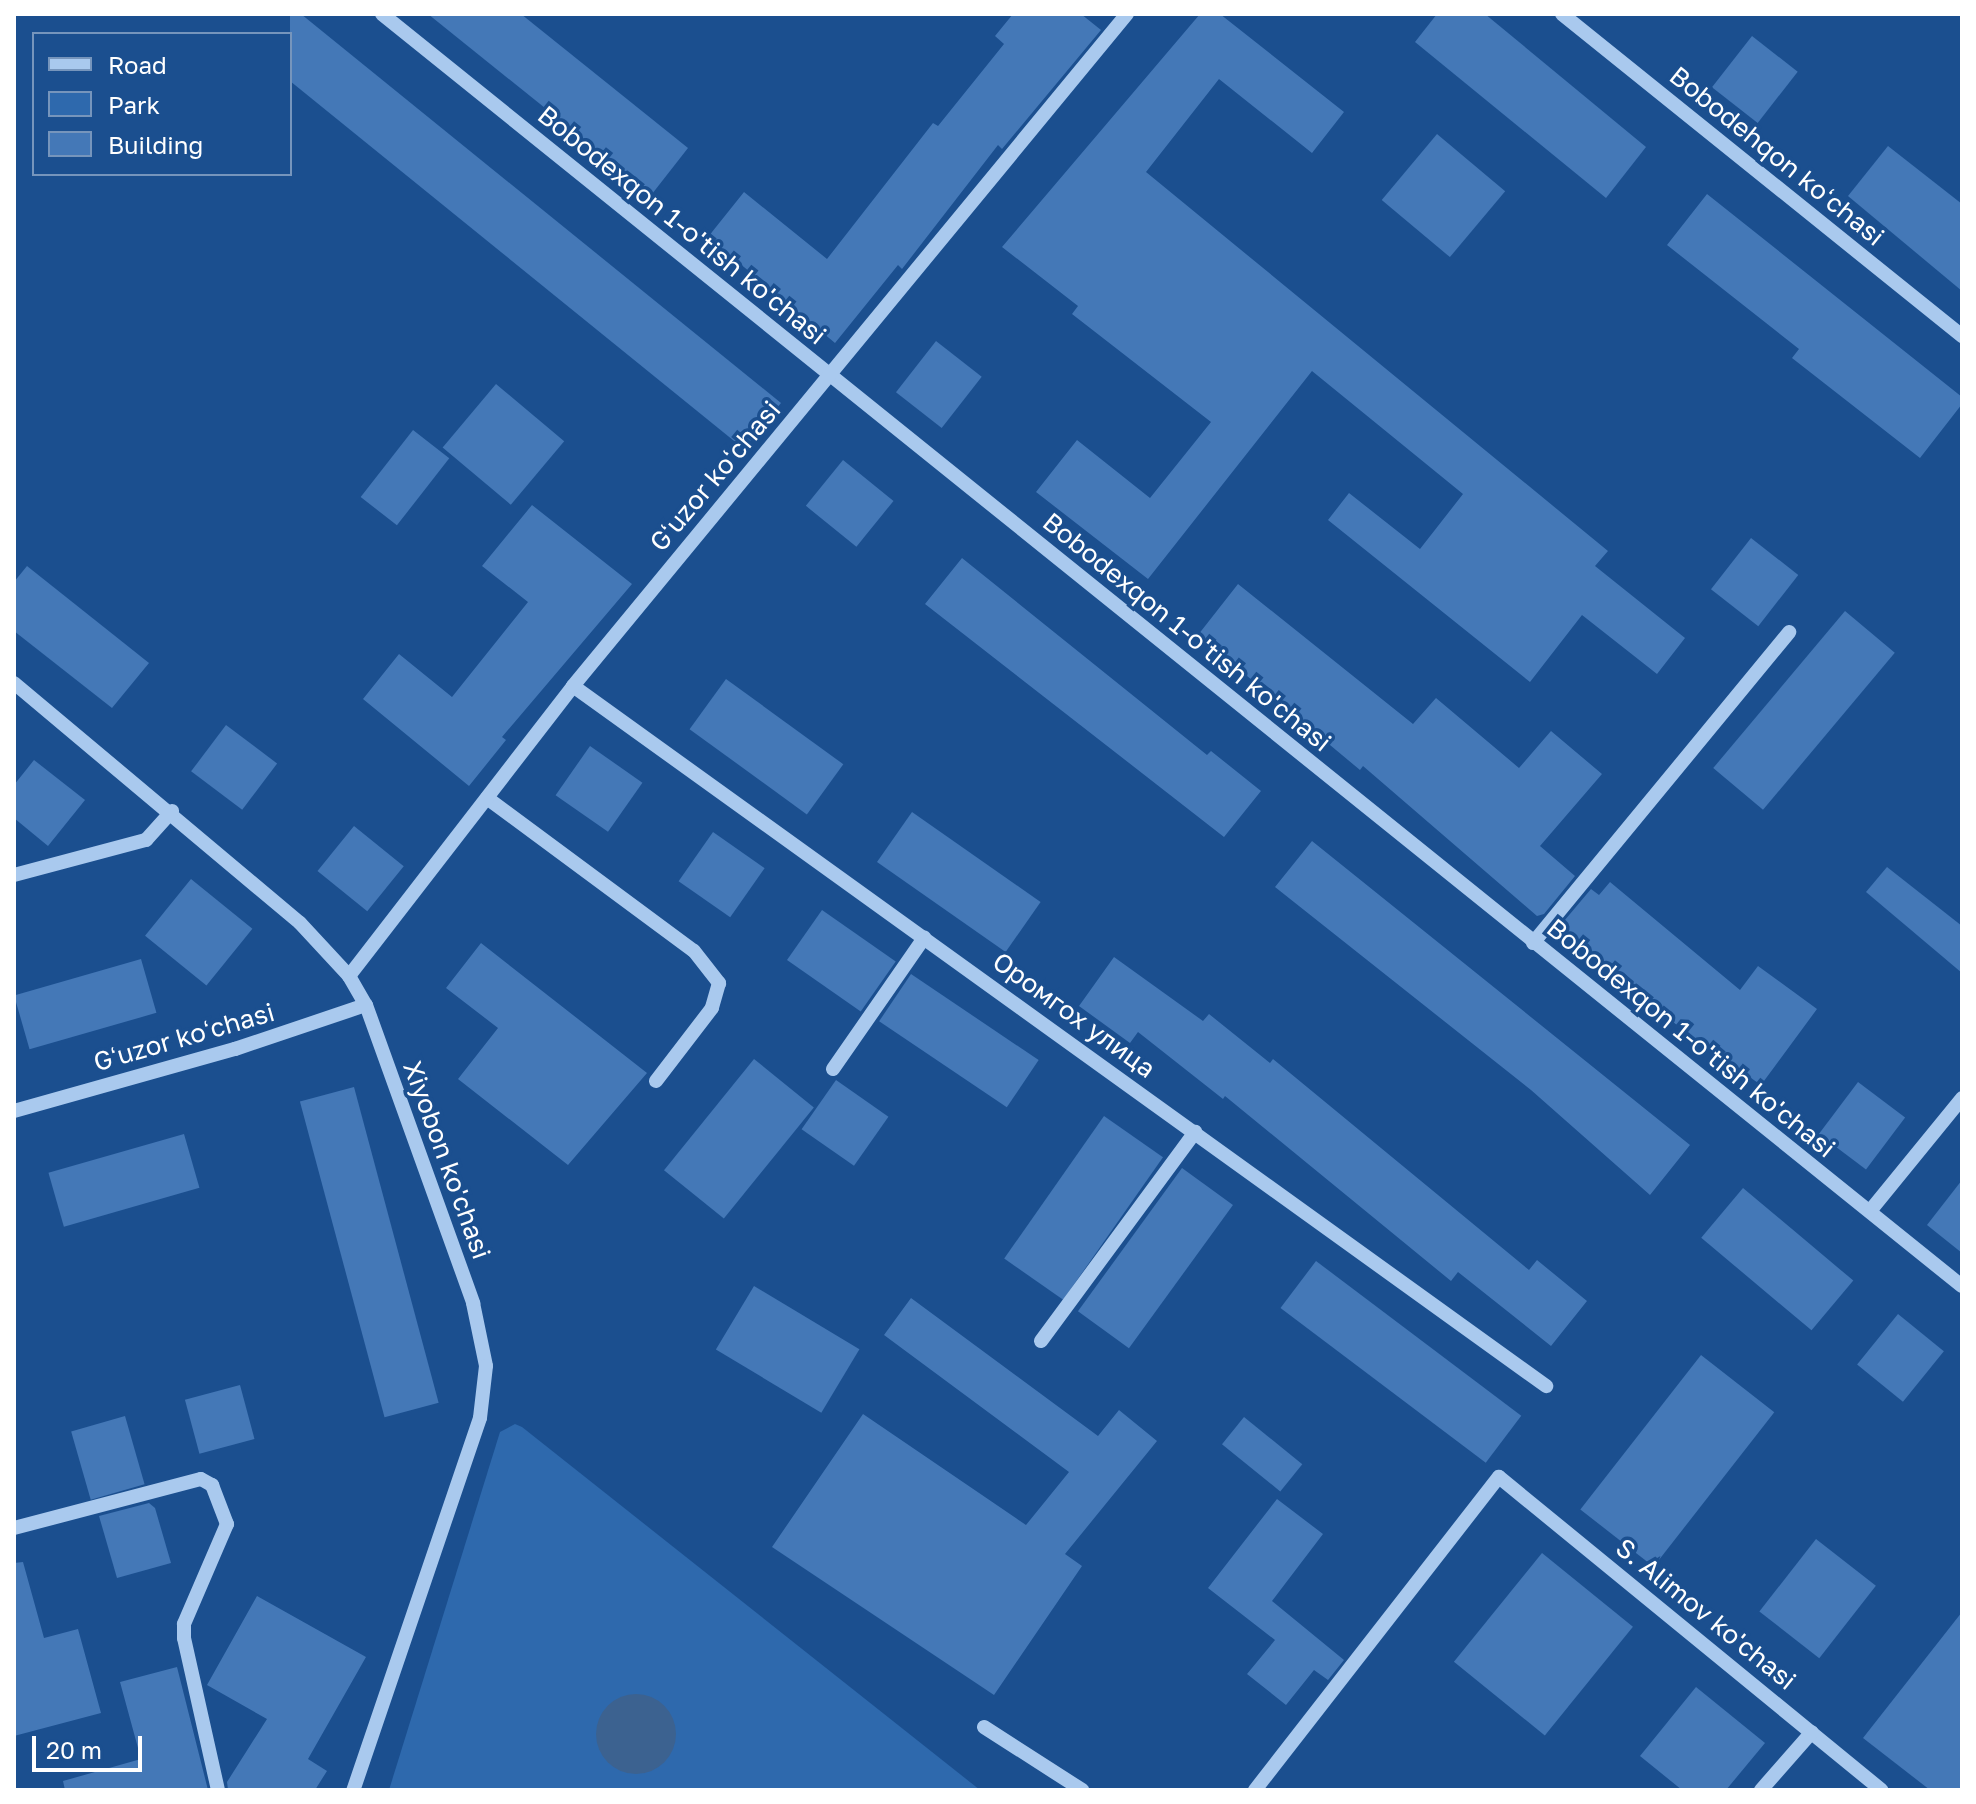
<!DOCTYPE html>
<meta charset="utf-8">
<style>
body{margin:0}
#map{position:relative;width:1976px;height:1804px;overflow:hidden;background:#1b4f8f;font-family:"Golos Text",sans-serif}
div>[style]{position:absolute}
.green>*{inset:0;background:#2e69ad}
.water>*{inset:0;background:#3c6290}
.round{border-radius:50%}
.building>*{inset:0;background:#4478b7;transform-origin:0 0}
.minor>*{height:14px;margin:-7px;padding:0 7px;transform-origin:7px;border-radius:7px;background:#a9c9ee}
span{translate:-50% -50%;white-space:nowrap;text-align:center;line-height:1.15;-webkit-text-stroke:7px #1b4f8f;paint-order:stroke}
.street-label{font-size:26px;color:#fff}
.frame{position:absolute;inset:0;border:16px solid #fff;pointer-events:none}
.legend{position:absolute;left:32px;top:32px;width:260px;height:144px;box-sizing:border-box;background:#1b4f8f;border:2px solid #7695bc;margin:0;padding:10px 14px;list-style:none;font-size:24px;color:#fff}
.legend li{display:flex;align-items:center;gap:16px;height:40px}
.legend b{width:40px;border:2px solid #7695bc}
.scale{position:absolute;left:32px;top:1736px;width:110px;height:36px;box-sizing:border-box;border:4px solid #fff;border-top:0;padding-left:10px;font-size:24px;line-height:28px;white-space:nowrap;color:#fff;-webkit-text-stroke:6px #1b4f8f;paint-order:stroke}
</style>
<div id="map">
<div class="green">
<i style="clip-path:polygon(515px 1424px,522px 1427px,980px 1790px,389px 1790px,500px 1432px)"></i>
</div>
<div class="water">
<i class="round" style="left:596px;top:1694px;width:80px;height:80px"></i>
</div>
<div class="building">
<i style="clip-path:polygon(290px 14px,301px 14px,781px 403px,744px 449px,290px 81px)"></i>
<i style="clip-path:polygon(428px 14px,521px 14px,688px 148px,652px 194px)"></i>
<i style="clip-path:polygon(1013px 14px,1081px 14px,1101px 30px,1002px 149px,998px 145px,902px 269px,898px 265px,835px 343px,708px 237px,744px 192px,827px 259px,933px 123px,938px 126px,1004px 44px,995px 36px)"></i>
<i style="clip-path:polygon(1200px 14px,1220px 14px,1344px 112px,1312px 153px,1219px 79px,1146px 172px,1608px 551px,1595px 566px,1685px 638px,1657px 674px,1582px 615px,1530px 682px,1328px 520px,1349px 493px,1420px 549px,1463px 494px,1312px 371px,1148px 579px,1036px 492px,1077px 440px,1150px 498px,1211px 422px,1072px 314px,1078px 306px,1002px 247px)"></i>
<i style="clip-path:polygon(1437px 14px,1485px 14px,1646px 147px,1606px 198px,1415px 42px)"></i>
<i style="left:1752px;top:36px;width:58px;height:65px;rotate:38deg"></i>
<i style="left:1437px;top:134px;width:89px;height:86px;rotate:40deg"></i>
<i style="clip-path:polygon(1888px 146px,1962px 204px,1962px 291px,1848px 196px)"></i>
<i style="clip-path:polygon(1707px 194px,1962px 397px,1962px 404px,1920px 458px,1792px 358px,1799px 349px,1667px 245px)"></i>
<i style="left:936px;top:341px;width:58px;height:65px;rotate:38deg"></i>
<i style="left:496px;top:384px;width:89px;height:83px;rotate:40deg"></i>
<i style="left:413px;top:430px;width:46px;height:85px;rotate:38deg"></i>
<i style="left:843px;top:460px;width:65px;height:59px;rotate:39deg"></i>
<i style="clip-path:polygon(532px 505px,632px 584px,502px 737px,506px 740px,469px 786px,363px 699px,399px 654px,452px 697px,528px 602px,482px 566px)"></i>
<i style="left:1751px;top:538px;width:60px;height:65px;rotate:38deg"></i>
<i style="clip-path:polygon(962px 558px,1207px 755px,1211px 751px,1261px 791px,1224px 837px,925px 604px)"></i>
<i style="clip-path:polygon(27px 566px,149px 663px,112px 708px,14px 631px,14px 582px)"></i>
<i style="clip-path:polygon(1238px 584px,1413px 724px,1436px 698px,1519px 768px,1551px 731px,1602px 774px,1540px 846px,1575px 876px,1544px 914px,1537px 916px,1363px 766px,1360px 770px,1198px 635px)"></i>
<i style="left:1845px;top:611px;width:65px;height:205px;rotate:40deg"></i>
<i style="left:726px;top:679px;width:145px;height:62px;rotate:36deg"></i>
<i style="left:226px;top:725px;width:64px;height:58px;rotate:37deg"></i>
<i style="left:590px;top:746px;width:64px;height:60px;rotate:35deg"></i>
<i style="clip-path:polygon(34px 760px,85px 800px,48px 846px,14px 818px,14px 785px)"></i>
<i style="left:912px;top:812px;width:157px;height:61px;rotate:35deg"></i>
<i style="left:354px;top:826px;width:64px;height:58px;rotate:39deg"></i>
<i style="left:713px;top:832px;width:63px;height:60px;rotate:35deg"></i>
<i style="clip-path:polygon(1312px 841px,1690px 1145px,1650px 1195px,1531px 1090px,1275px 887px)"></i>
<i style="clip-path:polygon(1887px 867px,1962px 926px,1962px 973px,1866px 892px)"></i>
<i style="left:191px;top:879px;width:79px;height:73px;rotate:39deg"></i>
<i style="clip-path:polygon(1610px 882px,1740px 990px,1758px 966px,1817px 1009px,1761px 1085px,1684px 1031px,1559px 927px,1591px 889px,1599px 895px)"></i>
<i style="left:822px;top:910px;width:90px;height:61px;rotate:35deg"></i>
<i style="clip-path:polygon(481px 943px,647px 1073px,568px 1165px,458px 1079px,498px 1028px,446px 988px)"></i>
<i style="clip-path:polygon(1114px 957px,1203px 1021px,1209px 1014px,1270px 1063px,1273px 1059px,1529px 1270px,1537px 1260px,1587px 1301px,1551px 1346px,1458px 1272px,1451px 1281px,1225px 1096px,1223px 1099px,1138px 1032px,1130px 1043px,1079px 1006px)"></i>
<i style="left:141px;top:959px;width:56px;height:132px;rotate:74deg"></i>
<i style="left:911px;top:974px;width:154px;height:57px;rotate:34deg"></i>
<i style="left:754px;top:1059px;width:77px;height:143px;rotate:39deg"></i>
<i style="left:836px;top:1080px;width:64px;height:60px;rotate:35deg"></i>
<i style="left:1858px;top:1082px;width:59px;height:65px;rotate:37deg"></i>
<i style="left:354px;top:1087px;width:327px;height:56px;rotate:75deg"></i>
<i style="left:1104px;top:1116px;width:72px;height:174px;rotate:35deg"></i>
<i style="left:184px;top:1134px;width:56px;height:141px;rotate:74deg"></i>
<i style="left:1182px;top:1168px;width:63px;height:177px;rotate:36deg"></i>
<i style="clip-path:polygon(1962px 1180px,1962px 1253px,1927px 1225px)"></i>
<i style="left:1743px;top:1188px;width:144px;height:65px;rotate:40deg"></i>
<i style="left:1316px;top:1261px;width:257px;height:59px;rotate:37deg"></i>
<i style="left:754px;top:1286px;width:123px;height:74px;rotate:31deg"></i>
<i style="clip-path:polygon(911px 1298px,1098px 1436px,1119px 1410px,1157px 1441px,1065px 1554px,1082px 1566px,994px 1695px,772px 1547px,863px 1414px,1026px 1525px,1069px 1472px,884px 1335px)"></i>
<i style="left:1898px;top:1314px;width:59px;height:65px;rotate:39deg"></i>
<i style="left:1701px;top:1355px;width:93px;height:196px;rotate:38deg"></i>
<i style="left:240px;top:1385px;width:56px;height:57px;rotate:75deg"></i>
<i style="left:125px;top:1416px;width:71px;height:56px;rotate:74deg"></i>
<i style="left:1244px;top:1417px;width:75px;height:35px;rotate:39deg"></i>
<i style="clip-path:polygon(1277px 1499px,1323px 1534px,1272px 1601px,1344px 1660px,1328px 1680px,1314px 1670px,1286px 1705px,1247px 1674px,1275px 1640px,1208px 1588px)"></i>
<i style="clip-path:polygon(149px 1503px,155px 1508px,171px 1563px,117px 1578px,99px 1516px)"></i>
<i style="left:1816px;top:1539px;width:76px;height:92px;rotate:38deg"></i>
<i style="left:1542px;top:1553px;width:117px;height:140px;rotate:39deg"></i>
<i style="clip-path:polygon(23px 1562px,44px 1638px,78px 1629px,101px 1713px,14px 1736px,14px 1563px)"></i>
<i style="clip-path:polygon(257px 1596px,366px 1657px,308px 1759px,327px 1771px,315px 1790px,228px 1790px,227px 1782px,267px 1719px,207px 1685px)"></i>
<i style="clip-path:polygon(1962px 1612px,1962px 1790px,1930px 1790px,1863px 1738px)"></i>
<i style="clip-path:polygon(177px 1667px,208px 1790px,65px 1790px,63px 1781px,141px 1759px,120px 1682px)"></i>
<i style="clip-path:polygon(1696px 1687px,1765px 1743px,1726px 1790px,1682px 1790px,1640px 1756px)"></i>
</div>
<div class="minor">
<i style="left:382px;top:14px;width:2028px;rotate:38.84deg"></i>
<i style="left:1562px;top:14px;width:514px;rotate:38.83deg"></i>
<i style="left:14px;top:683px;width:373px;rotate:40deg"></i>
<i style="left:300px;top:923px;width:72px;rotate:47.2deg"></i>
<i style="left:349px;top:976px;width:34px;rotate:60deg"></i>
<i style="left:366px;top:1005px;width:317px;rotate:70.2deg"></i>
<i style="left:473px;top:1303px;width:64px;rotate:78.3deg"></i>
<i style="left:486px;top:1366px;width:52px;rotate:96.6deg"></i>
<i style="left:480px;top:1418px;width:393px;rotate:108.8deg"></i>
<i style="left:573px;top:686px;width:1199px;rotate:35.73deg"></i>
<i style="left:487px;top:798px;width:257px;rotate:36.5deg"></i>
<i style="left:694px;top:951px;width:41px;rotate:52deg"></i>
<i style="left:719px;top:983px;width:26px;rotate:106deg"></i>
<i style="left:712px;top:1008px;width:92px;rotate:127.5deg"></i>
<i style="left:14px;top:875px;width:137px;rotate:-14.9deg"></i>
<i style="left:146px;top:840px;width:39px;rotate:-48deg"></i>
<i style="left:1533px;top:943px;width:403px;rotate:-50.5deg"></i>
<i style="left:349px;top:976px;width:366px;rotate:-52.3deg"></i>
<i style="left:573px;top:686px;width:871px;rotate:-50.5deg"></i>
<i style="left:833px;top:1069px;width:160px;rotate:-55.2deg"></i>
<i style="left:14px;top:1111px;width:230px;rotate:-15.7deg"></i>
<i style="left:235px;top:1049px;width:138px;rotate:-18.6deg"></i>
<i style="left:1870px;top:1211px;width:146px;rotate:-50.8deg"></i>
<i style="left:1041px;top:1341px;width:260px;rotate:-53.6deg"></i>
<i style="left:14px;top:1528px;width:193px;rotate:-14.7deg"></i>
<i style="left:201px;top:1479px;width:13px;rotate:29deg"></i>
<i style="left:212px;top:1485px;width:42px;rotate:69deg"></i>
<i style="left:227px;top:1524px;width:109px;rotate:113.3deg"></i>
<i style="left:184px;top:1624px;width:14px;rotate:90deg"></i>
<i style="left:184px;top:1638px;width:156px;rotate:77.4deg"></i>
<i style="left:984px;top:1727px;width:117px;rotate:32.7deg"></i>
<i style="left:1255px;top:1790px;width:397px;rotate:-52.1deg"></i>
<i style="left:1499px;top:1477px;width:494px;rotate:39.3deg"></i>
<i style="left:1761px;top:1790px;width:77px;rotate:-48.7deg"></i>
</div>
<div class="street-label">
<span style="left:1777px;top:156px;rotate:39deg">Bobodehqon koʻchasi</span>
<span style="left:682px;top:225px;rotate:39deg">Bobodexqon 1-o'tish ko'chasi</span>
<span style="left:715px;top:476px;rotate:-50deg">Gʻuzor koʻchasi</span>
<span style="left:1187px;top:632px;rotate:39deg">Bobodexqon 1-o'tish ko'chasi</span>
<span style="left:1074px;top:1015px;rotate:36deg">Оромгох улица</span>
<span style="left:184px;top:1037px;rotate:-16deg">Gʻuzor koʻchasi</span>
<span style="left:1691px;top:1038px;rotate:39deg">Bobodexqon 1-o'tish ko'chasi</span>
<span style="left:447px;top:1160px;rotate:70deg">Xiyobon ko'chasi</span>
<span style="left:1706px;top:1614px;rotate:39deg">S. Alimov ko'chasi</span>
</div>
<div class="frame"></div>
<ul class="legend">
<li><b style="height:10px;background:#a9c9ee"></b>Road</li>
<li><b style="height:22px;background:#2e69ad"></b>Park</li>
<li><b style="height:22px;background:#4478b7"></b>Building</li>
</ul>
<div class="scale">20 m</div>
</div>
